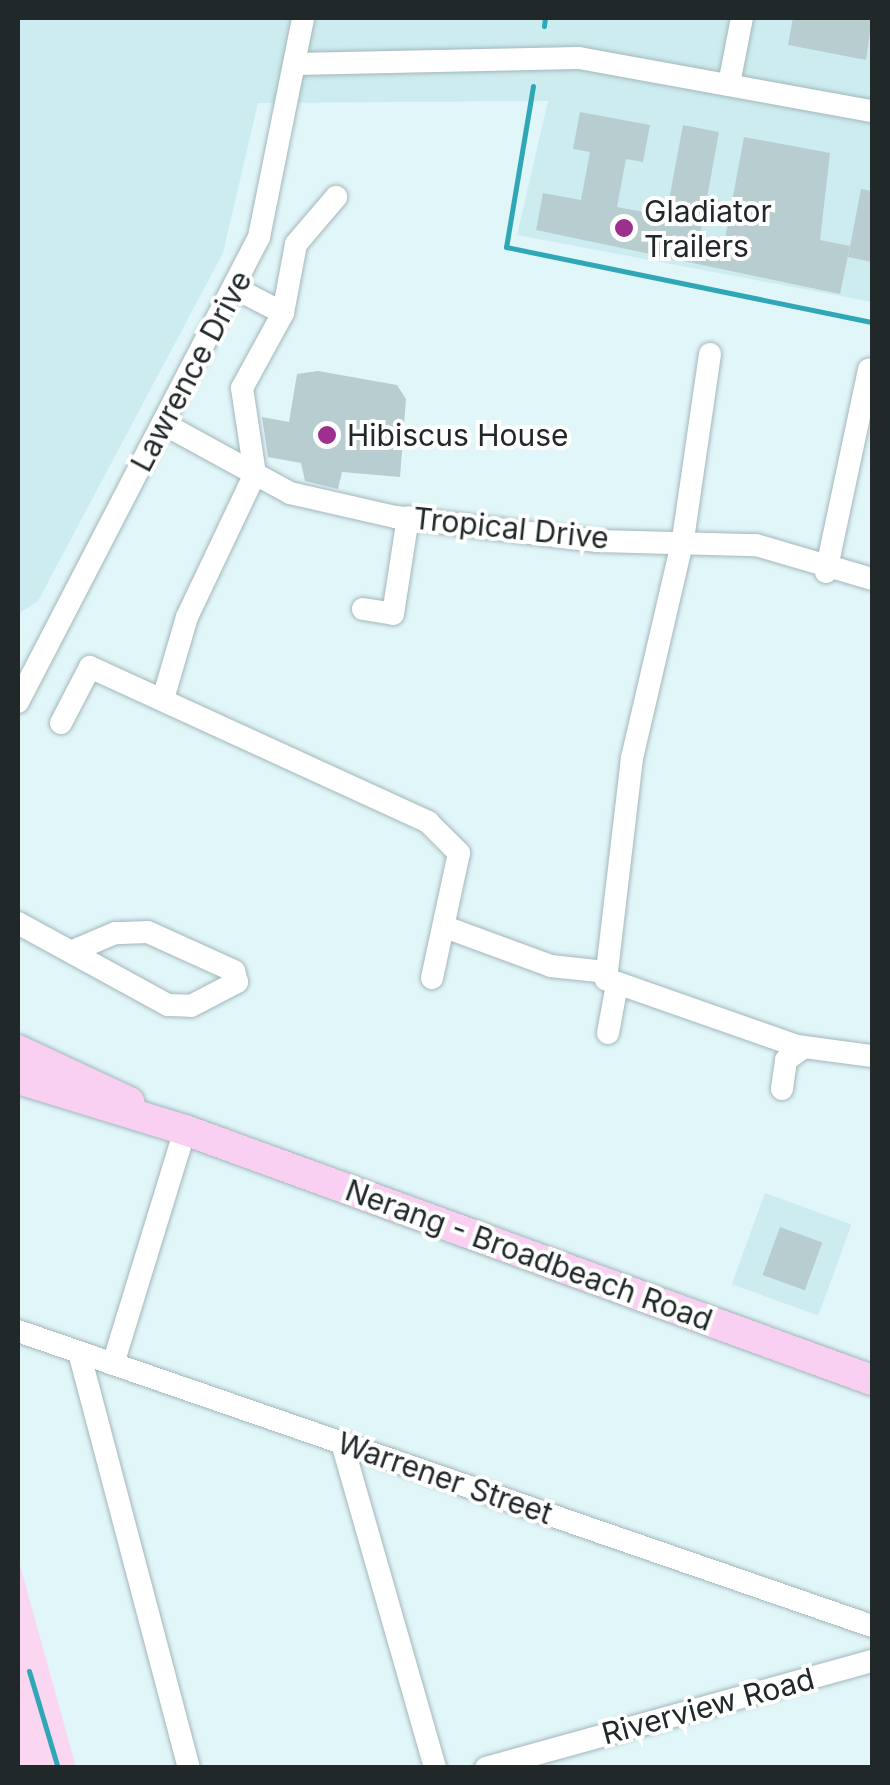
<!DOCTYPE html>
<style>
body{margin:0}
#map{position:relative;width:890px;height:1785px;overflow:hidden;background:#e1f6f9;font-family:Inter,sans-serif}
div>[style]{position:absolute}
.built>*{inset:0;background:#cdecf0;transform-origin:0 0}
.green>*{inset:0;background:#fad6f1}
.stream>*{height:5px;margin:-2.5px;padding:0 2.5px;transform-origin:2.5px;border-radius:2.5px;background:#30a7b6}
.building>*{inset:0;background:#b8cdd0;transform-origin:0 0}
.roads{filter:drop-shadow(0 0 2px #a3b7ba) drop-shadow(0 0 2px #a3b7ba)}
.minor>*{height:22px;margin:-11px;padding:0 11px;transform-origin:11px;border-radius:11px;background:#fff}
.major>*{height:30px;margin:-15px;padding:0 15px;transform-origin:15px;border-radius:15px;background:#f9d0f1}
.dots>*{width:28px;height:28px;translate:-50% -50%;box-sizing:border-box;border:5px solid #fff;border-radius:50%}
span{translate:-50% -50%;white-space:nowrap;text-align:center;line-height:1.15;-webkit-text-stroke:8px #fff;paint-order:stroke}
.poi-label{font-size:30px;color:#202829}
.left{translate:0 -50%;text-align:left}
.street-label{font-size:30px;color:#202829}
.frame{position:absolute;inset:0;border:20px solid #202829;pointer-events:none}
</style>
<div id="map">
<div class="built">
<i style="clip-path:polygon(18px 18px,872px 18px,872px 302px,517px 235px,548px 101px,258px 103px,223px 253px,38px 601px,18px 614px)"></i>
<i style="left:765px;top:1193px;width:92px;height:97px;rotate:20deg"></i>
</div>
<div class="green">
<i style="clip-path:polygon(18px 1558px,76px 1767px,18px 1767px)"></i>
</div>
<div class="stream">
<i style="left:544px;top:26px;width:8px;rotate:-83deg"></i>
<i style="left:533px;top:86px;width:163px;rotate:99.5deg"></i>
<i style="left:506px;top:247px;width:374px;rotate:11.6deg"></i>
<i style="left:29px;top:1671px;width:101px;rotate:73.4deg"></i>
</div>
<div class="building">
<i style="clip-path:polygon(793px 18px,872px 18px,866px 60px,788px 45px)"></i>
<i style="clip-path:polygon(580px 112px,650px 125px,643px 162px,626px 159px,617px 207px,666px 216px,683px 125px,719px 132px,699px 242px,724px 245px,744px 137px,830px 153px,820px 240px,850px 246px,840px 294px,536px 230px,543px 193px,581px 200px,590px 152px,573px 149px)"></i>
<i style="clip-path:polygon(861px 189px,872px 191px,872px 262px,848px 257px)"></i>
<i style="clip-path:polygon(318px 371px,397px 385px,406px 399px,400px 477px,342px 472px,338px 489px,305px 481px,301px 463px,268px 457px,262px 417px,289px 422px,297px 374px)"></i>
<i style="left:780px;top:1227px;width:45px;height:51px;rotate:20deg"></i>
</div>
<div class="roads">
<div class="minor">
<i style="left:295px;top:64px;width:284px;rotate:-1.2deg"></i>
<i style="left:579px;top:58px;width:298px;rotate:10.3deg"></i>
<i style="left:729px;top:84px;width:67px;rotate:-78.9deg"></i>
<i style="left:235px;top:288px;width:54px;rotate:27.5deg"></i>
<i style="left:710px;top:354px;width:187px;rotate:98.3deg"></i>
<i style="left:683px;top:539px;width:225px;rotate:103.1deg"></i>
<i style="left:632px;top:758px;width:223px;rotate:96.7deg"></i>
<i style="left:606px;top:979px;width:202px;rotate:19.3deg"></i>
<i style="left:797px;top:1046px;width:76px;rotate:7.6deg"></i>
<i style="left:164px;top:424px;width:144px;rotate:28.7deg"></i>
<i style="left:290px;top:493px;width:109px;rotate:12.8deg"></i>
<i style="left:396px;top:517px;width:203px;rotate:6.8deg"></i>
<i style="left:598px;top:541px;width:158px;rotate:1.5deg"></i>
<i style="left:756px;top:545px;width:121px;rotate:16.3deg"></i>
<i style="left:826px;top:572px;width:207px;rotate:-78deg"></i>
<i style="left:363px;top:609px;width:30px;rotate:9deg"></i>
<i style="left:393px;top:614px;width:98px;rotate:-81.2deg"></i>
<i style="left:163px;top:699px;width:85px;rotate:-73.7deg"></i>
<i style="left:187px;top:617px;width:158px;rotate:-64.6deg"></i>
<i style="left:255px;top:474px;width:87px;rotate:-98.6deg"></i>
<i style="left:242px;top:388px;width:85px;rotate:-61.3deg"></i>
<i style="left:283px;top:313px;width:70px;rotate:-79.3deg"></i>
<i style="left:296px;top:244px;width:62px;rotate:-49.6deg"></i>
<i style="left:18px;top:702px;width:524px;rotate:-62.6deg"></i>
<i style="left:259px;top:237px;width:223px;rotate:-78.6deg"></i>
<i style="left:61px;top:723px;width:63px;rotate:-62.6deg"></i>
<i style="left:90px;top:667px;width:372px;rotate:24.6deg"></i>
<i style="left:428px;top:822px;width:44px;rotate:45deg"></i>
<i style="left:459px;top:853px;width:128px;rotate:102.2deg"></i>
<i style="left:18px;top:923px;width:171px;rotate:28.7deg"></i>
<i style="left:168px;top:1005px;width:23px;rotate:2deg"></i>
<i style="left:191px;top:1006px;width:52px;rotate:-27.6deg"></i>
<i style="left:237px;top:982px;width:11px;rotate:-105deg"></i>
<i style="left:234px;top:971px;width:94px;rotate:-155.6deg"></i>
<i style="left:148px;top:932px;width:33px;rotate:178deg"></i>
<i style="left:115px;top:933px;width:46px;rotate:156.8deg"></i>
<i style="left:445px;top:927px;width:113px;rotate:20.2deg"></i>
<i style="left:551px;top:966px;width:54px;rotate:6.3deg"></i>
<i style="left:608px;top:1033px;width:44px;rotate:-79.5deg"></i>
<i style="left:782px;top:1089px;width:29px;rotate:-82deg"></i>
<i style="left:786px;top:1060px;width:22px;rotate:-36deg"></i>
<i style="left:18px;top:1331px;width:904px;rotate:19.06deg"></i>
<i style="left:79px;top:1352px;width:430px;rotate:75.2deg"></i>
<i style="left:113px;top:1364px;width:245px;rotate:-72.9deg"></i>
<i style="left:342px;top:1443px;width:338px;rotate:74deg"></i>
<i style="left:486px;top:1768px;width:401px;rotate:-15.5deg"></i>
</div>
<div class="major">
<i style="left:18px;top:1050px;width:123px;rotate:25.1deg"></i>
<i style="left:18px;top:1079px;width:175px;rotate:17deg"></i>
<i style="left:185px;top:1130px;width:731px;rotate:20deg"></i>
</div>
</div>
<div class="dots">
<i style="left:624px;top:228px;background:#9d2f8e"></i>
<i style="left:327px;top:435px;background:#9d2f8e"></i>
</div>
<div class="poi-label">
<span class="left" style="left:644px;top:228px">Gladiator<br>Trailers</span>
<span class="left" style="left:347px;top:435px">Hibiscus House</span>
</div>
<div class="street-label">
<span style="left:191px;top:371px;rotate:-62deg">Lawrence Drive</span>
<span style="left:511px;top:528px;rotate:6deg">Tropical Drive</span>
<span style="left:529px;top:1255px;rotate:20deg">Nerang - Broadbeach Road</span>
<span style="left:445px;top:1478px;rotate:19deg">Warrener Street</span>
<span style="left:708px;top:1706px;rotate:-15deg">Riverview Road</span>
</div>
<div class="frame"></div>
</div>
